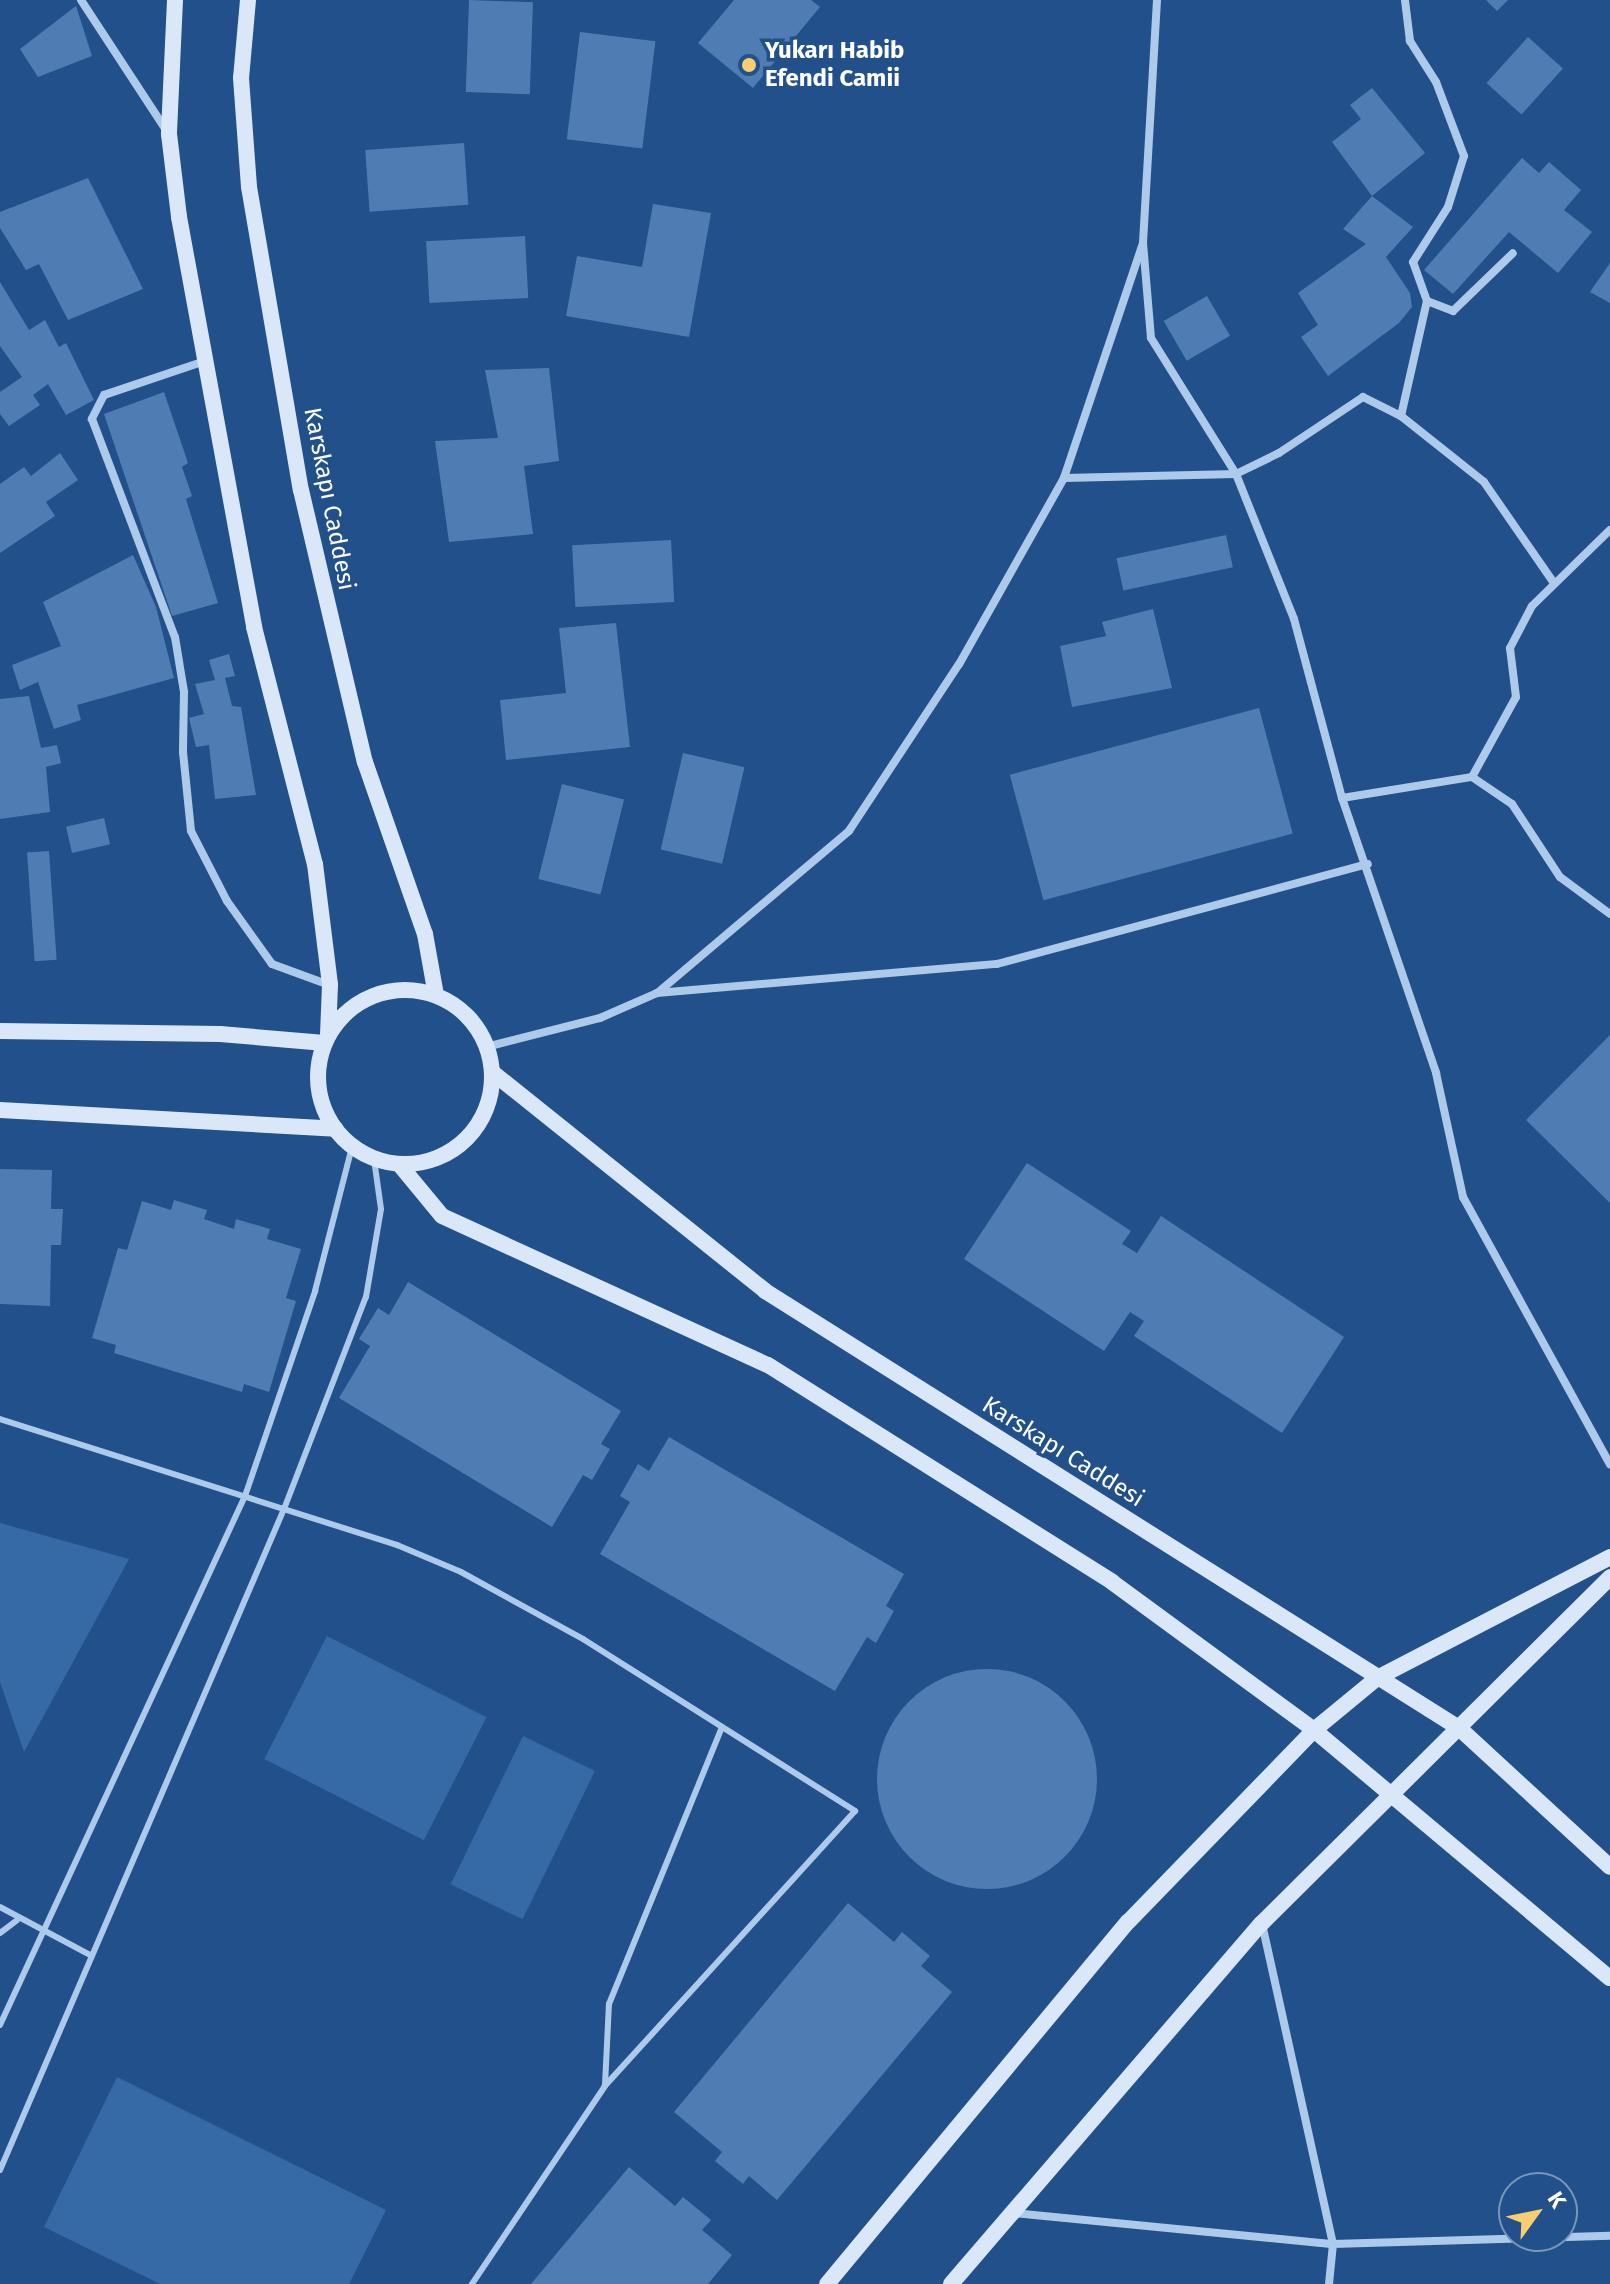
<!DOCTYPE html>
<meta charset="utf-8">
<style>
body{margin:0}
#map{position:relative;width:1610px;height:2284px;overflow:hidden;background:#22508a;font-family:"Fira Sans",sans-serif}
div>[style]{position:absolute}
.green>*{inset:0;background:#366aa7;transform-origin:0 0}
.building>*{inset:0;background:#4f7cb3;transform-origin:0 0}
.round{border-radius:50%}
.lane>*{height:6px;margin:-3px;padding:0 3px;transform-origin:3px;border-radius:3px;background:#aecaeb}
.street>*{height:8px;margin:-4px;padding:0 4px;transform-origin:4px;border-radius:4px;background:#aecaeb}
.secondary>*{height:16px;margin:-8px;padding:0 8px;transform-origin:8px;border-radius:8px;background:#dae7f8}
.secondary>.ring{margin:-8px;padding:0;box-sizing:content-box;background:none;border:16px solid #dae7f8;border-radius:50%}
.dots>*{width:22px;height:22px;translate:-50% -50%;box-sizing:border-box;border:4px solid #22508a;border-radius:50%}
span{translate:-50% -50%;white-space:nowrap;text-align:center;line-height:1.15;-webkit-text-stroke:7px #22508a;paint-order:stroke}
.poi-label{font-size:24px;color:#fff;font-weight:700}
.left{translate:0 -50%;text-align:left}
.street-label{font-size:24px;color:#fff}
.north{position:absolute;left:1498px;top:2172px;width:80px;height:80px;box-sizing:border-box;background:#22508a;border:2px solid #7a96b9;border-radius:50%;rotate:57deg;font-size:22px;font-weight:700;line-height:32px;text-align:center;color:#fff}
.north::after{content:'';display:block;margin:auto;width:28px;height:36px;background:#f7ce70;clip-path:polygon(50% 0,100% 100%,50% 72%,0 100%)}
</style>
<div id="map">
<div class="green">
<i style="clip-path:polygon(0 1523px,129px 1559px,24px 1752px,0 1682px)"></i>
<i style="left:327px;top:1636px;width:179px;height:138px;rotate:27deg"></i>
<i style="left:523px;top:1736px;width:80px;height:165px;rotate:26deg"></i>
<i style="clip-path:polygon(117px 2077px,386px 2210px,349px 2284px,160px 2284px,44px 2227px)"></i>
</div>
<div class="building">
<i style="left:469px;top:0;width:64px;height:92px;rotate:2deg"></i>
<i style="clip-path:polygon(734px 0,811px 0,820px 7px,753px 88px,698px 43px)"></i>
<i style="clip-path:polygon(1486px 0,1508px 0,1497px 11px)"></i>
<i style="clip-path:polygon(76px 6px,92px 56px,38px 77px,20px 49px)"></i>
<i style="left:580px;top:32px;width:76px;height:108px;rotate:7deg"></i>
<i style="left:1528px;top:37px;width:47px;height:62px;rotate:42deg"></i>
<i style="clip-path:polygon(1372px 88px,1425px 153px,1372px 196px,1332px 142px,1361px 119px,1350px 105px)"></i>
<i style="left:464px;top:143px;width:62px;height:99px;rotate:86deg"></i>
<i style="clip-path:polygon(1522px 158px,1539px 173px,1549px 162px,1581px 190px,1564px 210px,1592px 232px,1558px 273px,1509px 232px,1453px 294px,1424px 270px)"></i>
<i style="clip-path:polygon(88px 178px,143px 289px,68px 320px,39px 264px,26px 270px,0 228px,0 212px)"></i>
<i style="clip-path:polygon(1372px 196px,1413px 227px,1386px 257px,1410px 293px,1412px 307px,1399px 323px,1328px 376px,1301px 337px,1318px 325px,1298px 293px,1366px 244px,1343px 229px)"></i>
<i style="clip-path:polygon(653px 204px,711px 213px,689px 337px,566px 316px,577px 256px,642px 267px)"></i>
<i style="left:525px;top:236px;width:62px;height:99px;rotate:87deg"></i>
<i style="clip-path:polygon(1610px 263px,1610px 303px,1590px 292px)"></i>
<i style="clip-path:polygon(0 282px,29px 330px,45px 320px,59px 347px,66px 343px,94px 400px,66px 415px,48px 384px,33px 395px,40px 405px,9px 426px,0 414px,0 392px,22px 377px,0 346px)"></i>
<i style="left:1207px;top:296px;width:46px;height:50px;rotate:60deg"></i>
<i style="clip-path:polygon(549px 368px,559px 461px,524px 466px,533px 534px,449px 542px,435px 441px,498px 438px,485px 370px)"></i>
<i style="clip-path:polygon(164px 392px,188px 463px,182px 467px,192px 496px,186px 499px,218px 603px,172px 616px,104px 414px)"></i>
<i style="clip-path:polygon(60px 453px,78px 480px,46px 502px,55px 516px,0 553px,0 484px,24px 467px,31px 476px)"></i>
<i style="left:1226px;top:535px;width:33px;height:112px;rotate:78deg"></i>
<i style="left:671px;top:540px;width:62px;height:99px;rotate:87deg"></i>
<i style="clip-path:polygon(133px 555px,156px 607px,174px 678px,77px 705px,81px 720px,54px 729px,38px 682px,20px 690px,12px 665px,61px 646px,43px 602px)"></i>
<i style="clip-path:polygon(1153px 609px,1172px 688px,1072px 707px,1060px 646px,1106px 636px,1102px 622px)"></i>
<i style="clip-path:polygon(616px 623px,630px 747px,506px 760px,500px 700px,566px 693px,559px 628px)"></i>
<i style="clip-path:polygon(229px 654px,235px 676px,225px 678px,232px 706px,241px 707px,256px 795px,215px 799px,209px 745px,196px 747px,189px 718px,204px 714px,195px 684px,215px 680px,209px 660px)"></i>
<i style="clip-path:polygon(29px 696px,41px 748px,57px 745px,61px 763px,46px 767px,50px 812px,0 819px,0 699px)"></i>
<i style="left:1259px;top:708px;width:130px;height:258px;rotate:75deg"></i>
<i style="left:683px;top:753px;width:63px;height:99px;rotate:13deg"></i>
<i style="left:562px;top:784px;width:64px;height:98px;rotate:14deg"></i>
<i style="left:104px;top:818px;width:27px;height:39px;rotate:77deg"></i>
<i style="left:49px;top:851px;width:109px;height:22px;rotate:86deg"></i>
<i style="clip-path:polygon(1610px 1035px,1610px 1203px,1526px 1120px)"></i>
<i style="clip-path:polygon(1027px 1163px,1131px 1231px,1122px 1244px,1137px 1253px,1161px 1216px,1344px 1337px,1282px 1433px,1134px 1336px,1144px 1321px,1130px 1312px,1104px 1351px,964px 1259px)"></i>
<i style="clip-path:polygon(0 1169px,52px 1170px,51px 1209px,63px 1209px,61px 1245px,51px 1245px,50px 1306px,0 1304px)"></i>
<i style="clip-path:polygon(174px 1200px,207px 1210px,204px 1219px,234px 1229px,236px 1219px,270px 1229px,267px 1239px,301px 1249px,286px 1298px,296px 1301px,269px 1392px,244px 1384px,242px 1392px,114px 1353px,116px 1345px,92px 1338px,118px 1248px,127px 1250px,142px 1201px,171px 1210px)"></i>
<i style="clip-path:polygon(408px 1282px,621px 1411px,601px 1444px,610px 1449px,592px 1480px,583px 1475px,552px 1527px,339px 1398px,370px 1346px,359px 1339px,378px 1308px,389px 1315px)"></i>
<i style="clip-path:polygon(669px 1437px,904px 1574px,886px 1606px,894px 1611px,876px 1643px,867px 1637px,835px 1691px,600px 1554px,630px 1502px,620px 1496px,638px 1464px,649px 1471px)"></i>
<i class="round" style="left:877px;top:1669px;width:220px;height:220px"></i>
<i style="clip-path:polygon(848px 1903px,894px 1942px,902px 1932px,930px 1956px,921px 1966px,952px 1992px,777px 2200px,749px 2176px,743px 2184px,715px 2161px,722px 2152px,674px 2112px)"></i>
<i style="clip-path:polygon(629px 2167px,675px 2206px,683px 2197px,711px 2220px,702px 2230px,732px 2255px,708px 2284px,531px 2284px)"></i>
</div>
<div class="lane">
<i style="left:0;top:1419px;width:417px;rotate:17.6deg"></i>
<i style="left:397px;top:1545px;width:69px;rotate:22.9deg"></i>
<i style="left:461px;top:1572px;width:139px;rotate:28.8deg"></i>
<i style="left:583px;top:1639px;width:322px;rotate:32.3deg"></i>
<i style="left:855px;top:1811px;width:372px;rotate:132.3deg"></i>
<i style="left:605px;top:2086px;width:239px;rotate:123.9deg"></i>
<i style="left:0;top:1907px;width:104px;rotate:28deg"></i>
<i style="left:0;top:1933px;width:21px;rotate:-37deg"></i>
<i style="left:0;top:2025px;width:583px;rotate:-65.15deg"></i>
<i style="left:245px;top:1496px;width:217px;rotate:-71.1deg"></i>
<i style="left:315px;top:1291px;width:149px;rotate:-75.6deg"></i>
<i style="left:605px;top:2085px;width:81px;rotate:-87.2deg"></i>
<i style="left:609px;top:2004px;width:299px;rotate:-67.8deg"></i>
<i style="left:0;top:2170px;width:719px;rotate:-66.75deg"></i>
<i style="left:284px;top:1509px;width:227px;rotate:-68.9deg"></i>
<i style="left:366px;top:1297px;width:89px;rotate:-80.3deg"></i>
<i style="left:381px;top:1209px;width:50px;rotate:-98deg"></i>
</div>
<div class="street">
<i style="left:81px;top:0;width:155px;rotate:56.8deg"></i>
<i style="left:1157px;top:0;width:243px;rotate:93.3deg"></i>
<i style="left:1143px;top:243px;width:95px;rotate:85.2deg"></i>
<i style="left:1151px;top:338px;width:160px;rotate:58deg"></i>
<i style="left:1236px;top:474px;width:156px;rotate:68.2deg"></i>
<i style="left:1294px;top:619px;width:185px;rotate:75deg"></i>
<i style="left:1342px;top:798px;width:291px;rotate:71.1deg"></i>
<i style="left:1436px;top:1073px;width:127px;rotate:77.7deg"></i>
<i style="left:1463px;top:1197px;width:305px;rotate:61.2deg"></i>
<i style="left:1143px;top:243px;width:248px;rotate:108.6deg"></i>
<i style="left:1064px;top:478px;width:214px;rotate:119.4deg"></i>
<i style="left:959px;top:664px;width:200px;rotate:123.4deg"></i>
<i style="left:849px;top:831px;width:251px;rotate:139.8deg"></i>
<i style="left:657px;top:993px;width:341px;rotate:-4.9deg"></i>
<i style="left:997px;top:964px;width:384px;rotate:-15.1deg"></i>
<i style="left:1427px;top:301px;width:28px;rotate:21deg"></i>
<i style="left:1453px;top:311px;width:83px;rotate:-44deg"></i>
<i style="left:202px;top:362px;width:103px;rotate:161.4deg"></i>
<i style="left:104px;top:395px;width:27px;rotate:117deg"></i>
<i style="left:92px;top:419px;width:233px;rotate:69.2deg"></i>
<i style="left:175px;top:637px;width:56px;rotate:80.7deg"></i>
<i style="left:184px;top:692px;width:60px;rotate:91deg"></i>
<i style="left:183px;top:752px;width:79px;rotate:84.2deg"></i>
<i style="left:191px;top:831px;width:79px;rotate:62.8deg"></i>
<i style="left:227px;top:901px;width:77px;rotate:54.5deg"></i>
<i style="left:272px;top:964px;width:61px;rotate:20.2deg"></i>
<i style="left:1401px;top:416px;width:118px;rotate:-77.3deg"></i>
<i style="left:1427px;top:301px;width:41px;rotate:-109.7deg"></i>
<i style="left:1413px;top:262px;width:65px;rotate:-57.5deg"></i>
<i style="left:1448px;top:207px;width:53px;rotate:-72.6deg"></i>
<i style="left:1464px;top:156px;width:79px;rotate:-110.7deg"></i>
<i style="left:1436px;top:82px;width:49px;rotate:-122.4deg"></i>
<i style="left:1410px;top:41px;width:41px;rotate:-97deg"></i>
<i style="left:1064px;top:478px;width:172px;rotate:-1.3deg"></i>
<i style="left:1236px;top:474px;width:48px;rotate:-26deg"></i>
<i style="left:1279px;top:453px;width:101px;rotate:-33.7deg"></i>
<i style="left:1363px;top:397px;width:42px;rotate:26.6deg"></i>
<i style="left:1401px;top:416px;width:106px;rotate:38.5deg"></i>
<i style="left:1484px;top:482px;width:123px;rotate:55.3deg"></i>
<i style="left:1472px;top:777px;width:91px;rotate:-61.2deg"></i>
<i style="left:1516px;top:697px;width:49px;rotate:-97deg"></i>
<i style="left:1510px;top:648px;width:47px;rotate:-62.4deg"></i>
<i style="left:1532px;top:606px;width:109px;rotate:-44.3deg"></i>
<i style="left:1342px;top:798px;width:132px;rotate:-9.2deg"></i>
<i style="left:1472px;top:777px;width:48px;rotate:34deg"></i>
<i style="left:1512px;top:804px;width:87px;rotate:56.7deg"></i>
<i style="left:1560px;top:877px;width:62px;rotate:36.5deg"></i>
<i style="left:486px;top:1047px;width:118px;rotate:-14.3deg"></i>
<i style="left:600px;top:1018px;width:62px;rotate:-23.7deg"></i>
<i style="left:1014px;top:2213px;width:321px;rotate:5.6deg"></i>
<i style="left:1333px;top:2244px;width:329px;rotate:-102.5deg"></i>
<i style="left:1329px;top:2284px;width:40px;rotate:-84.3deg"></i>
<i style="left:1333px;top:2244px;width:277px;rotate:-1.7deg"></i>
</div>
<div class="secondary">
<i style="left:175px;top:0;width:134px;rotate:92.6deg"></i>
<i style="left:169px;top:134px;width:84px;rotate:83.1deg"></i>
<i style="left:179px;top:217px;width:417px;rotate:79.6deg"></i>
<i style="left:254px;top:627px;width:245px;rotate:75.6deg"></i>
<i style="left:315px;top:864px;width:122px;rotate:82.9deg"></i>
<i style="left:330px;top:985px;width:49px;rotate:92.3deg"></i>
<i style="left:248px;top:0;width:78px;rotate:95.1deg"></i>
<i style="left:241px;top:78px;width:109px;rotate:85.8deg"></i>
<i style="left:249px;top:187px;width:307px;rotate:80.3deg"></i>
<i style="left:301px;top:490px;width:279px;rotate:76.8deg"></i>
<i style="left:365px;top:762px;width:182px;rotate:70.8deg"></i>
<i style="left:425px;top:934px;width:62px;rotate:79.8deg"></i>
<i class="ring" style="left:318px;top:990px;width:158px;height:158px"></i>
<i style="left:0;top:1031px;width:220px;rotate:0.8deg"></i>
<i style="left:220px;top:1034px;width:105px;rotate:4.9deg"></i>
<i style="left:492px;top:1072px;width:350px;rotate:38.7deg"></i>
<i style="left:765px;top:1291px;width:820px;rotate:32.2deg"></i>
<i style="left:1459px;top:1728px;width:205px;rotate:42.6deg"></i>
<i style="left:0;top:1110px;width:336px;rotate:3.2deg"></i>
<i style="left:399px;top:1164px;width:67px;rotate:50.4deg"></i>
<i style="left:442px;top:1216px;width:358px;rotate:24.6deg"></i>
<i style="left:768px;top:1365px;width:407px;rotate:32.2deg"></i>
<i style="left:1112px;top:1582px;width:250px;rotate:36.2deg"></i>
<i style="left:1314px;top:1730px;width:386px;rotate:40deg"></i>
<i style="left:827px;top:2284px;width:471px;rotate:-50.3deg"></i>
<i style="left:1128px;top:1922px;width:267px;rotate:-45.9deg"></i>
<i style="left:1314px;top:1730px;width:82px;rotate:-39.5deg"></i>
<i style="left:1377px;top:1678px;width:263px;rotate:-27.4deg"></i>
<i style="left:951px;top:2284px;width:476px;rotate:-49.3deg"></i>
<i style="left:1262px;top:1923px;width:491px;rotate:-44.8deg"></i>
</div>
<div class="dots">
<i style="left:749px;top:65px;background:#f7ce70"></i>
</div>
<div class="poi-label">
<span class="left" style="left:765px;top:65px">Yukarı Habib<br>Efendi Camii</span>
</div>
<div class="street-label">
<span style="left:329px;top:499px;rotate:79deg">Karskapı Caddesi</span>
<span style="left:1063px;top:1452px;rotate:32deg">Karskapı Caddesi</span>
</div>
<div class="north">K</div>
</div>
